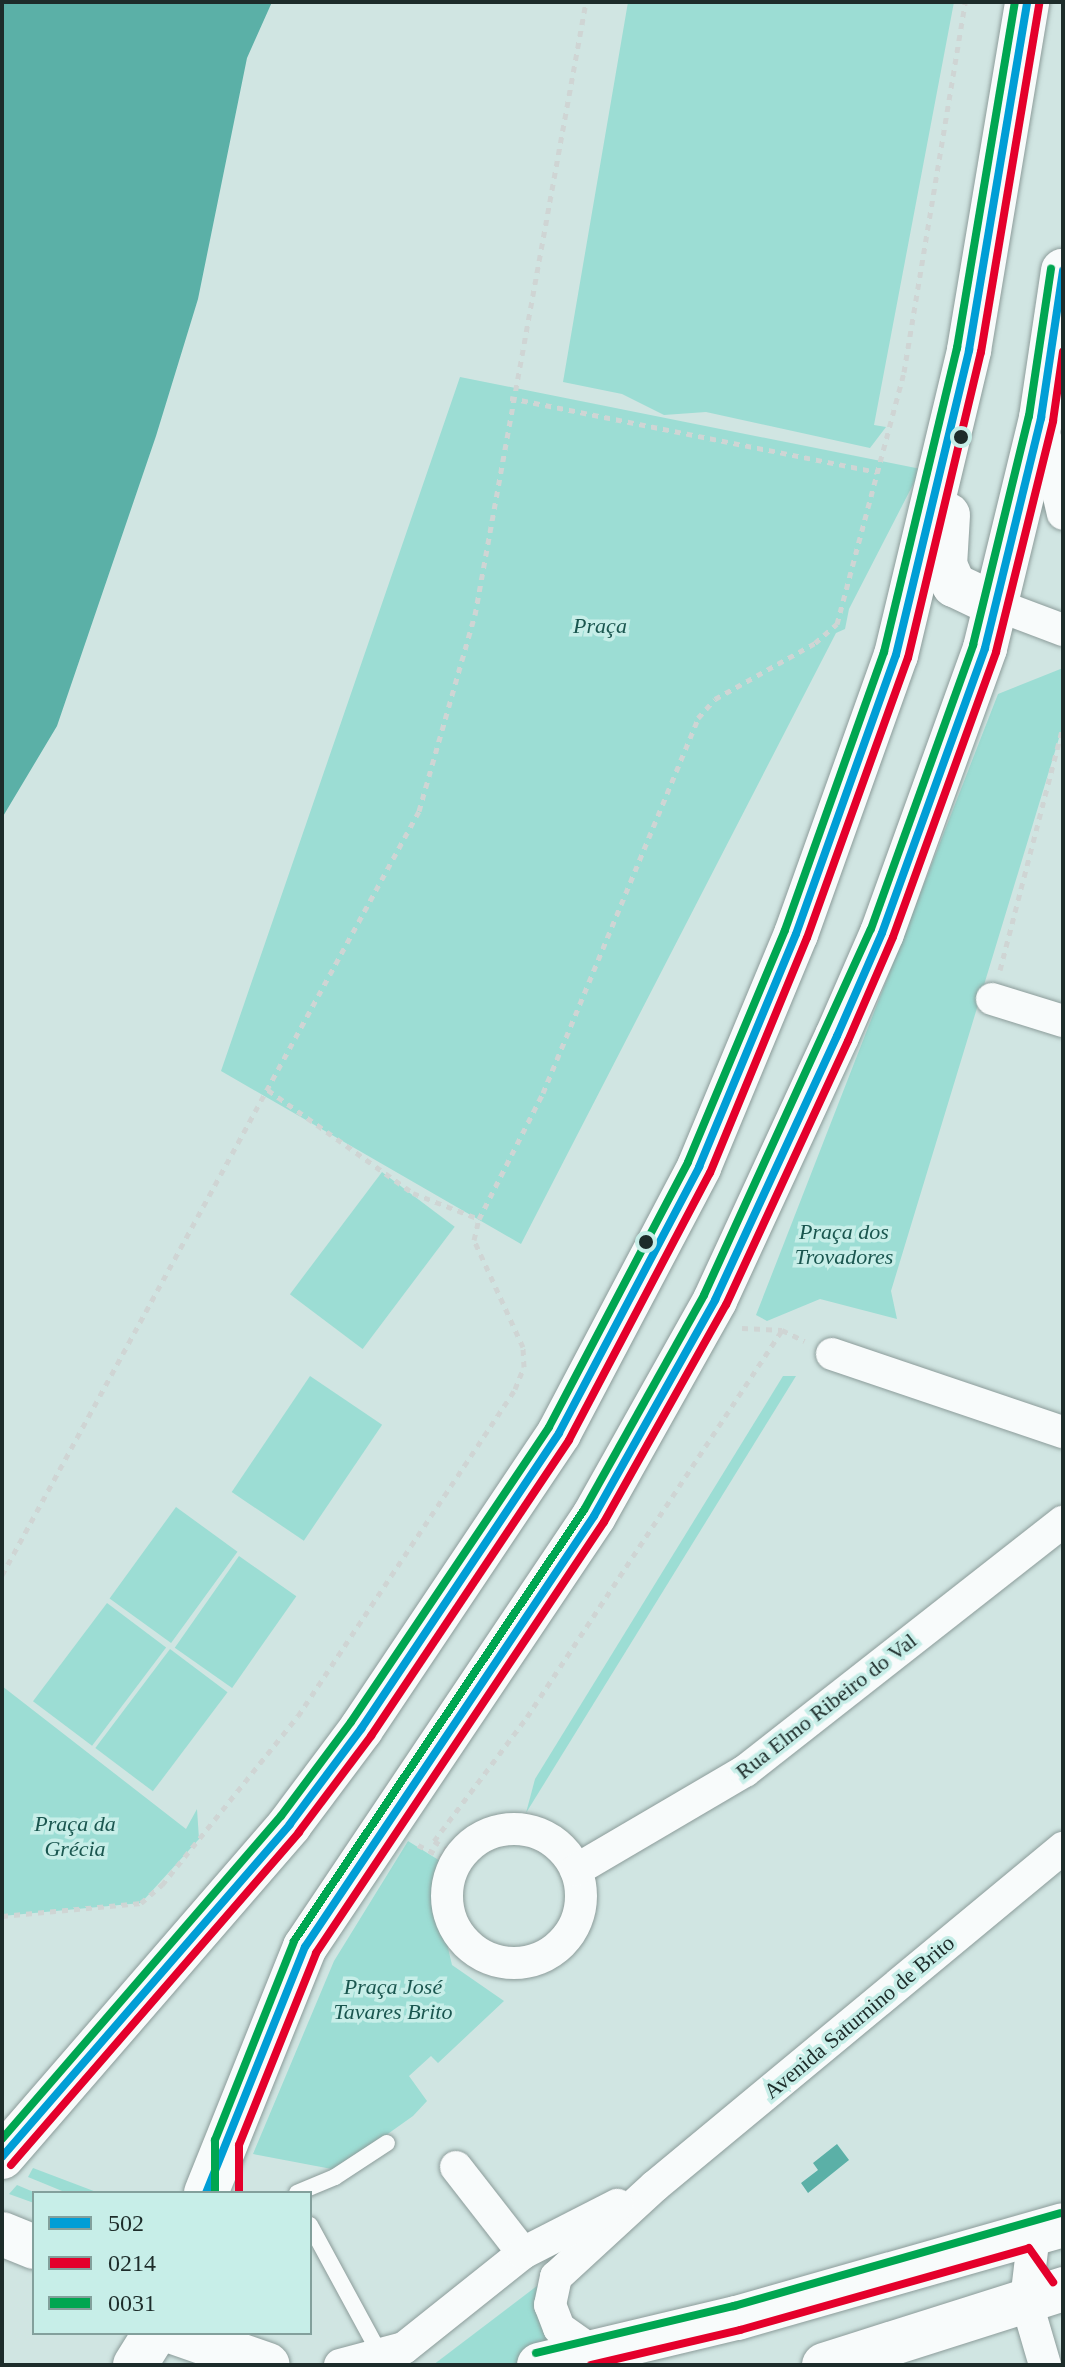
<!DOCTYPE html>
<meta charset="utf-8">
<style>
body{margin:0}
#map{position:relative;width:1065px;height:2367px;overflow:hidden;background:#d0e5e2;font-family:"Times New Roman",serif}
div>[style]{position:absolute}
.green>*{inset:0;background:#9cddd4;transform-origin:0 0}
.water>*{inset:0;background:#5bb0a7}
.path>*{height:5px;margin-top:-2.5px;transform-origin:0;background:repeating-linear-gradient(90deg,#cfd5d4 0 6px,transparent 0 12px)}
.roads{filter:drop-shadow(0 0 2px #8c9c9a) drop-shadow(0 0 2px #8c9c9a)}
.service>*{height:16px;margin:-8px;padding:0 8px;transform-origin:8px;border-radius:8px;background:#f8fbfb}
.minor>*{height:32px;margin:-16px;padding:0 16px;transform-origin:16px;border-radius:16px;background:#f8fbfb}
.minor>.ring{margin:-16px;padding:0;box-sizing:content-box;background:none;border:32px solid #f8fbfb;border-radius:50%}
.secondary>*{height:44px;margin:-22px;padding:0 22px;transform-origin:22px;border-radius:22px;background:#f8fbfb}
.bus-1>*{height:8px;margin:-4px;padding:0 4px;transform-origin:4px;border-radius:4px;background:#009ed6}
.bus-2>*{height:8px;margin:-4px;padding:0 4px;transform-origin:4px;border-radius:4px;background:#e4002b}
.bus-3>*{height:8px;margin:-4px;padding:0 4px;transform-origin:4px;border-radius:4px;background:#00a651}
.dots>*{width:22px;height:22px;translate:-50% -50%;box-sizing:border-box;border:4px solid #c7eee8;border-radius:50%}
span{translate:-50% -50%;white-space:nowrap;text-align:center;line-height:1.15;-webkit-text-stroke:7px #c7eee8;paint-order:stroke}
.park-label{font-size:22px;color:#1a564f;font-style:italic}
.street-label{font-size:22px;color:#1d2c2a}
.frame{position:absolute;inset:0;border:4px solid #1d2c2a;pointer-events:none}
.legend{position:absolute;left:32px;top:2191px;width:280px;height:144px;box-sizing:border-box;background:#c7eee8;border:2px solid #83a09c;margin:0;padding:10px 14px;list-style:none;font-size:24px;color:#1d2c2a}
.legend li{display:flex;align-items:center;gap:16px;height:40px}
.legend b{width:40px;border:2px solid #83a09c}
</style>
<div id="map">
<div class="green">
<i style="clip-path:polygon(628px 2px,954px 2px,874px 425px,886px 427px,870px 448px,706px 412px,664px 415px,622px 394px,563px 382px)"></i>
<i style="clip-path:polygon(460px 377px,921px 469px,849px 609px,845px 629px,836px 633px,521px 1244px,221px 1071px)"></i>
<i style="clip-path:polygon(1063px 668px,1063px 725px,891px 1291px,897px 1319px,820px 1299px,767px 1321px,756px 1315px,998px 694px)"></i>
<i style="left:382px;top:1172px;width:91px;height:153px;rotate:37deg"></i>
<i style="left:310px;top:1376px;width:87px;height:140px;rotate:34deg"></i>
<i style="clip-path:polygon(783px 1376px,796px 1376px,526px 1813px,535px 1779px)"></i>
<i style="left:176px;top:1507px;width:76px;height:113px;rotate:36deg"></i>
<i style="left:239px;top:1556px;width:70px;height:112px;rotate:35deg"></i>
<i style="left:107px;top:1603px;width:74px;height:123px;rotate:37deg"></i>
<i style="left:170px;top:1649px;width:72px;height:124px;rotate:37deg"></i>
<i style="clip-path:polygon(2px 1686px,186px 1829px,197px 1809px,199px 1839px,141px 1903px,2px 1916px)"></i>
<i style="clip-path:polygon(408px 1841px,445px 1864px,436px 1897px,452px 1965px,504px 2001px,438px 2063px,431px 2056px,409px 2076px,427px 2101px,413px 2116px,337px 2170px,253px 2154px,334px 1961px)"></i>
<i style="clip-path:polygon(33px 2168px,99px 2193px,67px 2193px,28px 2177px)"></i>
<i style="clip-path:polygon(17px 2185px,36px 2193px,34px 2203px,9px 2194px)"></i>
<i style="clip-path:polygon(550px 2276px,584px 2357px,519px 2365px,433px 2365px)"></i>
</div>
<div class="water">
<i style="clip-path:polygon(2px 2px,272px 2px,247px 58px,198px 299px,156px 436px,57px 726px,2px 818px)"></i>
<i style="clip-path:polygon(837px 2144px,849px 2160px,808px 2193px,801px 2183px,818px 2170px,813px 2163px)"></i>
</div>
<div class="path">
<i style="left:510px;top:398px;width:374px;rotate:11.4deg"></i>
<i style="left:1000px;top:970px;width:251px;rotate:-75.5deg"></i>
<i style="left:268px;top:1090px;width:178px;rotate:35.4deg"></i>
<i style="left:413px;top:1193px;width:71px;rotate:21.5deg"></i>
<i style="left:742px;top:1328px;width:40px;rotate:2.9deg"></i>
<i style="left:2px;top:1575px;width:870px;rotate:-61.37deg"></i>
<i style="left:419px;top:811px;width:204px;rotate:-74.1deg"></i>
<i style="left:475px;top:615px;width:623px;rotate:-79.74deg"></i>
<i style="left:569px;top:1837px;width:27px;rotate:-156deg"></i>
<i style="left:544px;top:1826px;width:45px;rotate:-171deg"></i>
<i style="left:500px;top:1819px;width:36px;rotate:157deg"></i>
<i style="left:467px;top:1833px;width:25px;rotate:135deg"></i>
<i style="left:449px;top:1851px;width:18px;rotate:-146deg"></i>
<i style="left:434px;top:1841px;width:155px;rotate:-53.1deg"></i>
<i style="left:527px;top:1717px;width:463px;rotate:-56.6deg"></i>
<i style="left:782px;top:1330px;width:25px;rotate:26deg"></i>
<i style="left:418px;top:1845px;width:40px;rotate:26.6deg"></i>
<i style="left:2px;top:1916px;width:140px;rotate:-5.3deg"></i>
<i style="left:141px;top:1903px;width:28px;rotate:-41deg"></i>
<i style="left:162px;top:1885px;width:217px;rotate:-51.2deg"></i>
<i style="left:298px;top:1716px;width:392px;rotate:-56.4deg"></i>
<i style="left:515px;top:1389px;width:24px;rotate:-68deg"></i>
<i style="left:524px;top:1367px;width:20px;rotate:-93deg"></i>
<i style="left:523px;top:1347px;width:118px;rotate:-114.6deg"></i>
<i style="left:474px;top:1240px;width:22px;rotate:-77deg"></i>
<i style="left:479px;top:1219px;width:141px;rotate:-63.1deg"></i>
<i style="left:543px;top:1093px;width:406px;rotate:-67.5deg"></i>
<i style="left:698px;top:718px;width:25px;rotate:-48deg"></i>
<i style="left:715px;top:699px;width:115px;rotate:-29.2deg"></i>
<i style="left:815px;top:643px;width:29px;rotate:-41deg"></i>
<i style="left:837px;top:624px;width:261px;rotate:-75.1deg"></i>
<i style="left:904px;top:372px;width:375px;rotate:-80.6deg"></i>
</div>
<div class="roads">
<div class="service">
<i style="left:297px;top:2193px;width:41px;rotate:-22.8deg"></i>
<i style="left:335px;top:2177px;width:62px;rotate:-33.2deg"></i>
<i style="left:310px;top:2225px;width:149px;rotate:61.5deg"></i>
</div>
<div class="minor">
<i style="left:1043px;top:428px;width:88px;rotate:76.9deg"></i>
<i style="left:994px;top:604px;width:74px;rotate:20.6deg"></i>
<i style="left:992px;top:999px;width:74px;rotate:17.2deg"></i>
<i style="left:832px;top:1354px;width:244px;rotate:18.7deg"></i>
<i class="ring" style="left:447px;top:1829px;width:102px;height:102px"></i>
<i style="left:576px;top:1870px;width:196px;rotate:-30.4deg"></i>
<i style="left:745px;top:1771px;width:404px;rotate:-38.1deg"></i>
<i style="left:456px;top:2167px;width:109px;rotate:52.1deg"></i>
<i style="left:1034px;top:2234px;width:66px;rotate:96.9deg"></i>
<i style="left:1026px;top:2300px;width:68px;rotate:73.7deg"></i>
<i style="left:596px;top:2354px;width:45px;rotate:-144.9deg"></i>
<i style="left:559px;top:2328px;width:25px;rotate:-111deg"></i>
<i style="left:550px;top:2305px;width:29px;rotate:-78deg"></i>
<i style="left:556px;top:2277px;width:134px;rotate:-42.6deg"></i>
<i style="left:655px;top:2186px;width:530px;rotate:-39.64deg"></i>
<i style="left:340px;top:2365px;width:66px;rotate:-14.9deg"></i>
<i style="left:404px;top:2348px;width:152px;rotate:-38.6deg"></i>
<i style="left:523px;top:2253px;width:106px;rotate:-27.1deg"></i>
</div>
<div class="secondary">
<i style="left:948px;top:515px;width:50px;rotate:93.4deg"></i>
<i style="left:945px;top:565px;width:22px;rotate:66deg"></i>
<i style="left:954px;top:585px;width:44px;rotate:25.4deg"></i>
<i style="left:2px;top:2157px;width:440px;rotate:-49.1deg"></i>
<i style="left:290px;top:1824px;width:119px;rotate:-53.2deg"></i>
<i style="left:361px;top:1729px;width:356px;rotate:-56.2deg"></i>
<i style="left:559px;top:1433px;width:301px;rotate:-62.2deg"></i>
<i style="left:699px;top:1167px;width:252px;rotate:-67.4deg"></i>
<i style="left:796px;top:934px;width:296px;rotate:-70.3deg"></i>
<i style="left:896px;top:655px;width:314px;rotate:-76.5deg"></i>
<i style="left:969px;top:350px;width:353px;rotate:-80.5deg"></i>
<i style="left:206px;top:2193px;width:265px;rotate:-68.1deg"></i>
<i style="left:305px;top:1947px;width:519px;rotate:-56.16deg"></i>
<i style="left:594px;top:1516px;width:248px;rotate:-60.7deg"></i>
<i style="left:715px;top:1300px;width:291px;rotate:-65.2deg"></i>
<i style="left:837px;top:1036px;width:112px;rotate:-66.4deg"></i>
<i style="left:882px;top:933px;width:303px;rotate:-70.1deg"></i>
<i style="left:985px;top:648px;width:237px;rotate:-76.3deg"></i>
<i style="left:1041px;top:418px;width:149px;rotate:-81.5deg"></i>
<i style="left:2px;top:2234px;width:35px;rotate:22deg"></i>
<i style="left:176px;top:2333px;width:97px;rotate:19.2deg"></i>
<i style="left:135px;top:2365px;width:38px;rotate:-58deg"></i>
<i style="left:539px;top:2365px;width:204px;rotate:-13.4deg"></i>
<i style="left:737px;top:2318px;width:339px;rotate:-15.9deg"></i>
<i style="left:824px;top:2365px;width:251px;rotate:-17.6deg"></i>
</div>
</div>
<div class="bus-1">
<i style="left:2px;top:2157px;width:440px;rotate:-49.1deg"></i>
<i style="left:290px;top:1824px;width:119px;rotate:-53.2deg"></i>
<i style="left:361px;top:1729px;width:356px;rotate:-56.2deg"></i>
<i style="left:559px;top:1433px;width:301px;rotate:-62.2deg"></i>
<i style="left:699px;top:1167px;width:252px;rotate:-67.4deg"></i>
<i style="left:796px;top:934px;width:296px;rotate:-70.3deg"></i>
<i style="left:896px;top:655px;width:314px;rotate:-76.5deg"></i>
<i style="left:969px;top:350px;width:353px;rotate:-80.5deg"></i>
<i style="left:206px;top:2193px;width:265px;rotate:-68.1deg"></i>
<i style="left:305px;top:1947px;width:519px;rotate:-56.16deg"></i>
<i style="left:594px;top:1516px;width:248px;rotate:-60.7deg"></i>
<i style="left:715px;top:1300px;width:291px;rotate:-65.2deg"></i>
<i style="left:837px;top:1036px;width:112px;rotate:-66.4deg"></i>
<i style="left:882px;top:933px;width:303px;rotate:-70.1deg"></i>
<i style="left:985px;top:648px;width:237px;rotate:-76.3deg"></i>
<i style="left:1041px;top:418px;width:149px;rotate:-81.5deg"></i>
</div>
<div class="bus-2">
<i style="left:11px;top:2165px;width:440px;rotate:-49.1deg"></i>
<i style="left:299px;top:1832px;width:120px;rotate:-53.1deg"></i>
<i style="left:371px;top:1736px;width:356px;rotate:-56.2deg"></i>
<i style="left:569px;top:1440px;width:302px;rotate:-62.2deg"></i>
<i style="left:710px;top:1173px;width:254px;rotate:-67.6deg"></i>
<i style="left:807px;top:938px;width:298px;rotate:-70.2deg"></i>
<i style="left:908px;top:658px;width:315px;rotate:-76.6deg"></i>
<i style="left:981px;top:352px;width:353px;rotate:-80.5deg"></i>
<i style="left:239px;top:2193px;width:48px;rotate:-90deg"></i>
<i style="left:239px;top:2145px;width:207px;rotate:-68.1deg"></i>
<i style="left:316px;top:1953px;width:518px;rotate:-56.25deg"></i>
<i style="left:604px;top:1522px;width:249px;rotate:-60.7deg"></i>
<i style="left:726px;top:1305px;width:291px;rotate:-65.2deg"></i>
<i style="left:848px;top:1041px;width:113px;rotate:-66.6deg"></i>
<i style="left:893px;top:937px;width:303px;rotate:-70.1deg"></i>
<i style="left:996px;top:652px;width:238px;rotate:-76.1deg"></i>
<i style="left:1053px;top:421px;width:70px;rotate:-81.8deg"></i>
<i style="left:591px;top:2365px;width:153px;rotate:-13.2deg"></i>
<i style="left:740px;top:2330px;width:300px;rotate:-15.8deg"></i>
<i style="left:1029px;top:2248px;width:42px;rotate:54.8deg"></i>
</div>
<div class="bus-3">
<i style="left:2px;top:2139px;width:427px;rotate:-49.2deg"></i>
<i style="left:281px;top:1816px;width:117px;rotate:-53.3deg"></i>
<i style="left:351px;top:1722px;width:355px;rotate:-56.1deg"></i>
<i style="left:549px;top:1427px;width:299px;rotate:-62.3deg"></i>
<i style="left:688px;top:1162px;width:251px;rotate:-67.3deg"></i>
<i style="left:785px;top:930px;width:295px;rotate:-70.4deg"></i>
<i style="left:884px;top:652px;width:313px;rotate:-76.5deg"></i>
<i style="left:957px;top:348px;width:351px;rotate:-80.5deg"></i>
<i style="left:215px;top:2193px;width:53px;rotate:-90deg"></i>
<i style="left:215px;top:2140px;width:214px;rotate:-68.3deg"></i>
<i style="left:294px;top:1941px;width:519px;rotate:-56.07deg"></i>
<i style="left:584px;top:1510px;width:246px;rotate:-60.8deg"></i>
<i style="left:704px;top:1295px;width:402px;rotate:-65.5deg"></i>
<i style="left:871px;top:929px;width:302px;rotate:-70.2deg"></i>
<i style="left:973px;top:645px;width:236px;rotate:-76.3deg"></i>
<i style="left:1029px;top:416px;width:149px;rotate:-81.5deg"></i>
<i style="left:536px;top:2353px;width:204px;rotate:-13.4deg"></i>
<i style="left:734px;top:2306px;width:339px;rotate:-15.9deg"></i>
</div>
<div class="dots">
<i style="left:961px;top:437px;background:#1d2c2a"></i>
<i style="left:646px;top:1242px;background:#1d2c2a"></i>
</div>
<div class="park-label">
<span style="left:600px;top:626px">Praça</span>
<span style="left:844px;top:1244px">Praça dos<br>Trovadores</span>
<span style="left:75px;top:1836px">Praça da<br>Grécia</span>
<span style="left:393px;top:1999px">Praça José<br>Tavares Brito</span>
</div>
<div class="street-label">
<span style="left:826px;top:1706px;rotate:-38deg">Rua Elmo Ribeiro do Val</span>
<span style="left:859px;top:2017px;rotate:-40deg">Avenida Saturnino de Brito</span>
</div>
<div class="frame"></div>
<ul class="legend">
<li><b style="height:10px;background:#009ed6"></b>502</li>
<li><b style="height:10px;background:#e4002b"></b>0214</li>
<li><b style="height:10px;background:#00a651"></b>0031</li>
</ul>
</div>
